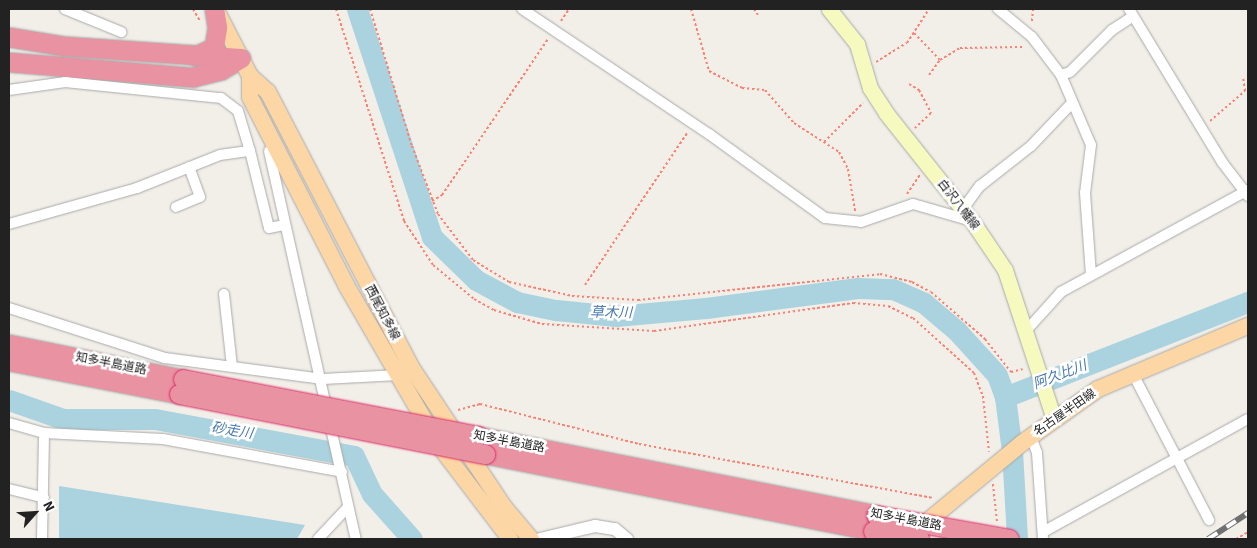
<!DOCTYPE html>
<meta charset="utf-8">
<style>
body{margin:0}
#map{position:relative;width:1257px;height:548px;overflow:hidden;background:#f2efe9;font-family:"Source Sans 3","Noto Sans JP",sans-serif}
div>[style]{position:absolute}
.water>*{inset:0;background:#aad3df}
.river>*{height:21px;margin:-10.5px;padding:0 10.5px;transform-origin:10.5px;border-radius:10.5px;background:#aad3df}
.path>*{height:2px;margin-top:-1px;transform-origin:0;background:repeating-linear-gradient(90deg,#fa8072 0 2.5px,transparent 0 5px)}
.roads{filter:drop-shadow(0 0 1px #a9a9a9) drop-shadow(0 0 1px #a9a9a9)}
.minor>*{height:10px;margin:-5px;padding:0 5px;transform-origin:5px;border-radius:5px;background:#fff}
.tertiary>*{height:12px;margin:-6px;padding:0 6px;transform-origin:6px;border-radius:6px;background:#fff}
.secondary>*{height:15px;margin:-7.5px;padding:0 7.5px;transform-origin:7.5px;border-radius:7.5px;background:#f7fabf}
.primary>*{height:16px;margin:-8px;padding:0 8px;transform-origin:8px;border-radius:8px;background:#fcd6a4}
.motorway>*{height:19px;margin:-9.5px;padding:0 9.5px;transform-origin:9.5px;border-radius:9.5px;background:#e892a2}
.rail>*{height:5.5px;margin-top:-2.75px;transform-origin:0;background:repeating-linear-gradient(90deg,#fff 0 11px,#707070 0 22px);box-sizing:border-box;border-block:1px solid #707070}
.bridges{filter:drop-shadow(0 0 1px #dc2a67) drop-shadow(0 0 1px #dc2a67)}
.motorway-bridge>*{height:19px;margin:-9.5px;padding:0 9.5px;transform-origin:9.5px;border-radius:9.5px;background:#e892a2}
span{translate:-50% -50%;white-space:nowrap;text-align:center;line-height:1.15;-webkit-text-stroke:5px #fff;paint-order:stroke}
.street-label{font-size:12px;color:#222}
.water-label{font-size:14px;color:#4a7aab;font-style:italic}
.frame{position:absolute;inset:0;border:10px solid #222;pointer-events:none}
.north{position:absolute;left:10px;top:488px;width:50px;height:50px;-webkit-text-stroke:4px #fff;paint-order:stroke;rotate:64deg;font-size:14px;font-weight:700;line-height:20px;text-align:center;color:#222}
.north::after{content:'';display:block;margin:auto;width:18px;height:22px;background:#222;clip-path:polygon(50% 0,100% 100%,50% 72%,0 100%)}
</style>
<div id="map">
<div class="water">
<i style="clip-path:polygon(59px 486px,305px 525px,297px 539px,59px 539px)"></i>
</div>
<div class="river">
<i style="left:357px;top:9px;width:240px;rotate:71.8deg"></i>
<i style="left:432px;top:237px;width:62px;rotate:44.3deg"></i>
<i style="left:476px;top:280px;width:47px;rotate:28.2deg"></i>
<i style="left:517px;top:302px;width:40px;rotate:12deg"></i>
<i style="left:556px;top:310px;width:60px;rotate:5.7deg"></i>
<i style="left:616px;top:316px;width:90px;rotate:-5.1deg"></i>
<i style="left:706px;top:308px;width:153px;rotate:-7.5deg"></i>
<i style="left:858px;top:288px;width:35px;rotate:2deg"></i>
<i style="left:893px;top:289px;width:34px;rotate:24deg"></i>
<i style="left:924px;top:303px;width:43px;rotate:40.3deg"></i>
<i style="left:957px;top:331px;width:59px;rotate:47.7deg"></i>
<i style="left:997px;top:375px;width:23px;rotate:70deg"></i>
<i style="left:1005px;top:397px;width:54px;rotate:82.6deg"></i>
<i style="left:1012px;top:451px;width:88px;rotate:86.7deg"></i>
<i style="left:1005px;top:397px;width:261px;rotate:-21.4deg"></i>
<i style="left:9px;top:400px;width:57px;rotate:19.4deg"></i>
<i style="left:63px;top:419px;width:92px"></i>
<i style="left:155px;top:419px;width:202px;rotate:10.5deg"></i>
<i style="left:354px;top:456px;width:42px;rotate:64.7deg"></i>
<i style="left:372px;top:494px;width:60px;rotate:48.4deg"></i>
</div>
<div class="path">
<i style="left:193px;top:9px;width:14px;rotate:60deg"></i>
<i style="left:336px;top:9px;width:223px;rotate:72.2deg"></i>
<i style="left:404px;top:221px;width:53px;rotate:56.6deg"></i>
<i style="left:433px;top:265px;width:53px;rotate:39.7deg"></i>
<i style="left:474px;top:299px;width:23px;rotate:29deg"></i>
<i style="left:494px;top:310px;width:50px;rotate:16.3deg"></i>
<i style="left:542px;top:324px;width:112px;rotate:3.6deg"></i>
<i style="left:654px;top:331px;width:201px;rotate:-8deg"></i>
<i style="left:853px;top:303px;width:35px;rotate:5deg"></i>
<i style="left:888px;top:306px;width:28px;rotate:26deg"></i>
<i style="left:913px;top:318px;width:82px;rotate:42deg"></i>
<i style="left:974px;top:373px;width:25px;rotate:69deg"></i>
<i style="left:983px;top:396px;width:56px;rotate:83.9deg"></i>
<i style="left:370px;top:9px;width:143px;rotate:73deg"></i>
<i style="left:412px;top:146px;width:73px;rotate:69.1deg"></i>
<i style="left:438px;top:214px;width:58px;rotate:52.7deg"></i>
<i style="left:473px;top:260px;width:42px;rotate:31.4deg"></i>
<i style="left:509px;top:282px;width:65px;rotate:12.5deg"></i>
<i style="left:572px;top:296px;width:66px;rotate:3.5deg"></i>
<i style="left:638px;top:300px;width:243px;rotate:-6.1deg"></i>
<i style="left:880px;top:274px;width:33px;rotate:14deg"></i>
<i style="left:912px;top:282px;width:21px;rotate:28deg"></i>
<i style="left:931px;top:292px;width:72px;rotate:41deg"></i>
<i style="left:985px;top:339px;width:42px;rotate:51.8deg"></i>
<i style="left:1011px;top:372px;width:12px;rotate:-14deg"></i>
<i style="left:691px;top:9px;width:65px;rotate:73.8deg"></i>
<i style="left:709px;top:71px;width:37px;rotate:27deg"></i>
<i style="left:742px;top:88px;width:23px;rotate:5deg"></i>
<i style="left:765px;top:90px;width:44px;rotate:48.7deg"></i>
<i style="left:794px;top:123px;width:54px;rotate:32.8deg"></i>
<i style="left:839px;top:152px;width:19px;rotate:62deg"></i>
<i style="left:848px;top:169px;width:43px;rotate:80.5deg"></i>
<i style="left:754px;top:9px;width:7px;rotate:56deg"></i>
<i style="left:561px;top:21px;width:14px;rotate:-56deg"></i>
<i style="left:1032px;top:21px;width:12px;rotate:-85deg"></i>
<i style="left:914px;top:33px;width:37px;rotate:46deg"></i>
<i style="left:876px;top:62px;width:36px;rotate:-32deg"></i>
<i style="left:907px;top:43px;width:40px;rotate:-57.1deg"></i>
<i style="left:929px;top:75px;width:19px;rotate:-54deg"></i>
<i style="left:940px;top:60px;width:23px;rotate:-31deg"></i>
<i style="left:960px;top:48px;width:65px;rotate:-0.9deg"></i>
<i style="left:909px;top:84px;width:12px;rotate:31deg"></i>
<i style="left:919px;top:90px;width:26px;rotate:62deg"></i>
<i style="left:931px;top:113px;width:22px;rotate:137deg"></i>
<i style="left:1210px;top:121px;width:46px;rotate:-40.6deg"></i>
<i style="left:1245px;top:91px;width:14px;rotate:-98deg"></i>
<i style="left:824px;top:142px;width:55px;rotate:-45deg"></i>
<i style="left:907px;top:194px;width:23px;rotate:-56deg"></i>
<i style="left:432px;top:201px;width:12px;rotate:-31deg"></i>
<i style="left:442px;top:195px;width:189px;rotate:-55.8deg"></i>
<i style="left:585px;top:285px;width:183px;rotate:-56.1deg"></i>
<i style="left:458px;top:410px;width:23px;rotate:-15deg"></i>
<i style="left:480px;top:404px;width:164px;rotate:14.1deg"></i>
<i style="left:639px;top:444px;width:299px;rotate:10.4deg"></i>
<i style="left:993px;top:484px;width:38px;rotate:84deg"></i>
<i style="left:1236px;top:539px;width:14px;rotate:-30deg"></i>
</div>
<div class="roads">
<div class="minor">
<i style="left:65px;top:9px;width:61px;rotate:22.3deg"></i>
<i style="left:522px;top:9px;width:225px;rotate:33.8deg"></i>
<i style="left:709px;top:134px;width:143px;rotate:35.9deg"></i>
<i style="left:825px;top:218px;width:36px;rotate:6deg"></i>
<i style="left:861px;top:222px;width:55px;rotate:-19.1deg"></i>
<i style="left:913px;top:204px;width:61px;rotate:16.1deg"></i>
<i style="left:998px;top:9px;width:44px;rotate:39.5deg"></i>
<i style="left:1032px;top:37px;width:48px;rotate:52.7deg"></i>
<i style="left:1061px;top:75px;width:9px;rotate:-18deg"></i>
<i style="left:1070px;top:72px;width:59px;rotate:-45deg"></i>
<i style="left:1112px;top:30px;width:24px;rotate:-33deg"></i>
<i style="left:1129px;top:9px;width:179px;rotate:58.7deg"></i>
<i style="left:1222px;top:162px;width:43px;rotate:52.6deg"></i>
<i style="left:1061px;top:75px;width:76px;rotate:66.8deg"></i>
<i style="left:1091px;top:145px;width:48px;rotate:97.1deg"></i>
<i style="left:1085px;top:193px;width:82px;rotate:85.8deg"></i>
<i style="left:9px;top:90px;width:57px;rotate:-8.1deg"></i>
<i style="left:65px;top:82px;width:157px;rotate:5.9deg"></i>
<i style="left:221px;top:98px;width:21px;rotate:37deg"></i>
<i style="left:238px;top:111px;width:42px;rotate:73.3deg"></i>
<i style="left:269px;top:151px;width:398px;rotate:77.4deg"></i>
<i style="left:176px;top:207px;width:26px;rotate:-23deg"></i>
<i style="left:200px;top:197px;width:32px;rotate:-110deg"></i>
<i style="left:963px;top:209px;width:29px;rotate:-54deg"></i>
<i style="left:980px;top:186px;width:65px;rotate:-38.1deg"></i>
<i style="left:1031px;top:146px;width:58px;rotate:-46.4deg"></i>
<i style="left:9px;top:224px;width:133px;rotate:-15.7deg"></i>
<i style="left:137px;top:188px;width:89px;rotate:-21.7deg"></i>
<i style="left:220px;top:155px;width:30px;rotate:-8deg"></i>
<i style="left:250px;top:151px;width:79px;rotate:76.1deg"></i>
<i style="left:269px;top:228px;width:15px;rotate:-11deg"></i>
<i style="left:224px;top:294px;width:73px;rotate:83.7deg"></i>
<i style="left:9px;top:308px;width:164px;rotate:17.8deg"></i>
<i style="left:165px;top:358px;width:159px;rotate:7.6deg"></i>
<i style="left:323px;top:379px;width:76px;rotate:-3deg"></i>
<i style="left:1025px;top:332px;width:54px;rotate:-48deg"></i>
<i style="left:1061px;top:292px;width:213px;rotate:-28.6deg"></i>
<i style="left:1132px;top:372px;width:167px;rotate:62.5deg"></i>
<i style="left:9px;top:423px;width:36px;rotate:16deg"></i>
<i style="left:44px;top:433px;width:119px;rotate:2.9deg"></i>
<i style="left:163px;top:439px;width:182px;rotate:10.4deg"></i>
<i style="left:1031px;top:437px;width:17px;rotate:69deg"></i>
<i style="left:1037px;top:453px;width:86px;rotate:86deg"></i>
<i style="left:9px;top:489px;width:36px;rotate:14deg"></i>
<i style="left:1043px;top:532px;width:234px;rotate:-28.9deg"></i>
<i style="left:42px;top:539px;width:106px;rotate:-88.9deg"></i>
<i style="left:318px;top:539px;width:44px;rotate:-46.8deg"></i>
</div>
<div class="tertiary">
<i style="left:540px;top:539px;width:57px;rotate:-13.3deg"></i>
<i style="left:595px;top:526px;width:20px;rotate:9deg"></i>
<i style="left:615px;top:529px;width:16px;rotate:40deg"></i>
</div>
<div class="secondary">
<i style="left:829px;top:9px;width:45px;rotate:51.3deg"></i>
<i style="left:857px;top:44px;width:46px;rotate:73.5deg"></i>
<i style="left:870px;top:88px;width:30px;rotate:57deg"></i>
<i style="left:886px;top:113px;width:138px;rotate:51.5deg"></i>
<i style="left:972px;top:221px;width:59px;rotate:56deg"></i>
<i style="left:1005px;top:270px;width:157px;rotate:71.8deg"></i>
</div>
<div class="primary">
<i style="left:216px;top:10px;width:74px;rotate:62.7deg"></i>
<i style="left:250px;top:76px;width:24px;rotate:42deg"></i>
<i style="left:268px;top:92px;width:310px;rotate:62.5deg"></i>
<i style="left:411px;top:367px;width:168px;rotate:56.4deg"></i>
<i style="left:504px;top:507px;width:42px;rotate:49.8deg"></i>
<i style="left:250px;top:76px;width:21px;rotate:90deg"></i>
<i style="left:250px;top:97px;width:211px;rotate:62.9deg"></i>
<i style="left:346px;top:285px;width:187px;rotate:59.9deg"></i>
<i style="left:440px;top:447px;width:116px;rotate:52.7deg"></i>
<i style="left:917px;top:530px;width:136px;rotate:-39.6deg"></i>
<i style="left:1022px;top:443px;width:93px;rotate:-35.4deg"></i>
<i style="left:1098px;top:389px;width:163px;rotate:-22.8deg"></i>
</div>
<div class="motorway">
<i style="left:9px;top:37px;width:57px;rotate:9.1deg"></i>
<i style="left:65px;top:46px;width:176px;rotate:3.9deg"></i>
<i style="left:195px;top:56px;width:21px;rotate:-25deg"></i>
<i style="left:214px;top:47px;width:20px;rotate:-81deg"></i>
<i style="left:217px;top:27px;width:18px;rotate:-99deg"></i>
<i style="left:9px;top:62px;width:185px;rotate:4.7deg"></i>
<i style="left:193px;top:77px;width:29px;rotate:-14deg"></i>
<i style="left:221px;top:70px;width:23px;rotate:-31deg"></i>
<i style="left:9px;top:344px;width:177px;rotate:11.4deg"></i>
<i style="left:9px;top:361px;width:173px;rotate:11deg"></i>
<i style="left:478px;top:436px;width:406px;rotate:11.2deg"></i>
<i style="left:485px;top:454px;width:396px;rotate:11.2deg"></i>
</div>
</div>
<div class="rail">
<i style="left:1208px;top:539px;width:48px;rotate:-33deg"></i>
</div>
<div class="bridges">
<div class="motorway-bridge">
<i style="left:183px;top:379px;width:300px;rotate:10.9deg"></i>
<i style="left:179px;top:394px;width:312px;rotate:11.1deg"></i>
<i style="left:876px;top:515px;width:135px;rotate:10.2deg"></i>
<i style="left:873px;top:531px;width:47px;rotate:9.9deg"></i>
</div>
</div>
<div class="street-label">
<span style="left:958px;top:205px;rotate:52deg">白沢八幡線</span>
<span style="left:382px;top:313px;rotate:62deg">西尾知多線</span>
<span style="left:111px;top:364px;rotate:11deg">知多半島道路</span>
<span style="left:1065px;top:413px;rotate:-35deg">名古屋半田線</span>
<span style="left:509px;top:442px;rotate:11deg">知多半島道路</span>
<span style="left:906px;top:520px;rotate:11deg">知多半島道路</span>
</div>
<div class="water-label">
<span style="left:611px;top:313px;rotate:1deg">草木川</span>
<span style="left:1060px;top:375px;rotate:-21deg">阿久比川</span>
<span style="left:232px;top:431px;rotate:9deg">砂走川</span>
</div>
<div class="frame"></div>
<div class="north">N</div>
</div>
